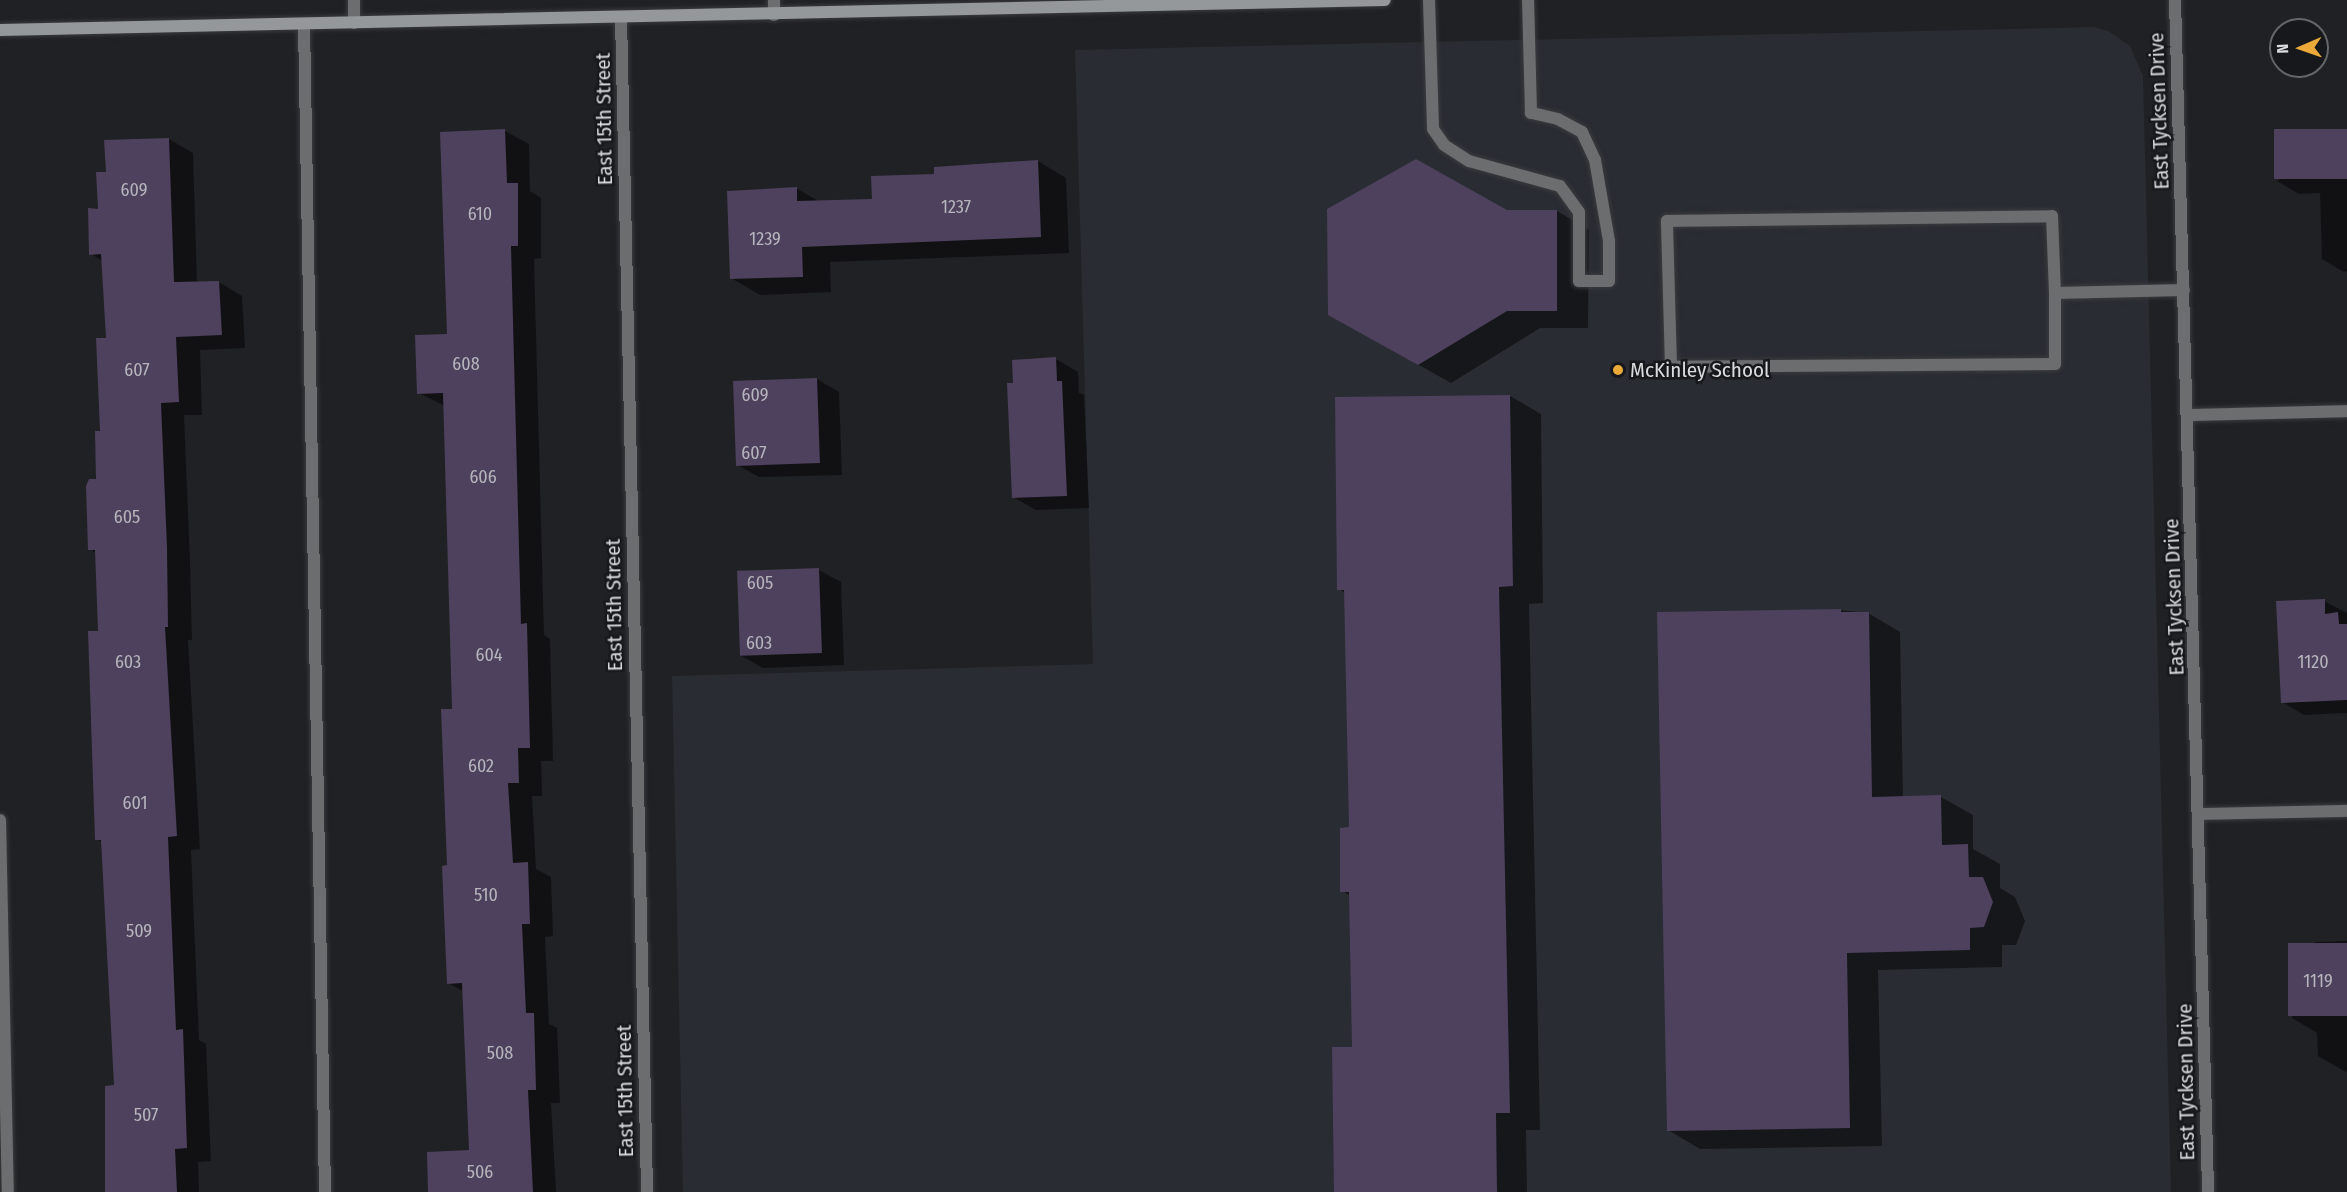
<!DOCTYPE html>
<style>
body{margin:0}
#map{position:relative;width:2347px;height:1192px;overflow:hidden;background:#202124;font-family:"Fira Sans Condensed",sans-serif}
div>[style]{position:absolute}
.built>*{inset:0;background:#292c33}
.shadow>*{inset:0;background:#0007}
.building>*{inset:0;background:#4d415d;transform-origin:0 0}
.roads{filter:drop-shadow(0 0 2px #3a3b3e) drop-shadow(0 0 2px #3a3b3e)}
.service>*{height:12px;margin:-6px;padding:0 6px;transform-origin:6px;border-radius:6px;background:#6b6d6e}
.minor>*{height:12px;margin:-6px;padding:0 6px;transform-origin:6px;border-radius:6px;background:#6b6d6e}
.tertiary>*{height:12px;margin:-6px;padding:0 6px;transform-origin:6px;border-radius:6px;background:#6b6d6e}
.secondary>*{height:12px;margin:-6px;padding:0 6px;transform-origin:6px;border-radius:6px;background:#95989a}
.dots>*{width:16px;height:16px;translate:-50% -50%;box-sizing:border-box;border:3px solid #17181b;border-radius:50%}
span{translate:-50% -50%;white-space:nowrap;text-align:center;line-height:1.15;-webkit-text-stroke:5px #17181b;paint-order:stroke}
.number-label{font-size:18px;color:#b6b4bc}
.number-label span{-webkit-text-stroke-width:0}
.street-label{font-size:21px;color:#d9dadc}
.poi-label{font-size:21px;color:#d9dadc}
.left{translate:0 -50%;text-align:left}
.north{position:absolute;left:2269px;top:18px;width:60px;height:60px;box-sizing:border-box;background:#17181b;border:2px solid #656668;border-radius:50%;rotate:268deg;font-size:16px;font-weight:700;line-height:24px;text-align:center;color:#d9dadc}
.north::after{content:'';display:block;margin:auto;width:21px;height:27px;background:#eba93a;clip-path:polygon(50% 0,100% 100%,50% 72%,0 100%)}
</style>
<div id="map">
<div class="built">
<i style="clip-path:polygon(2095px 27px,2110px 32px,2130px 46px,2143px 76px,2171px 1192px,683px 1192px,672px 676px,1093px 664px,1075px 50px)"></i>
</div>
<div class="shadow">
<i style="clip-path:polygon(2347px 130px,2347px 271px,2344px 272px,2322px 259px,2320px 193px,2299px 194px,2277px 181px)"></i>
<i style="clip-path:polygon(505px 131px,529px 144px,530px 191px,541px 198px,541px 258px,534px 259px,544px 635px,550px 639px,553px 761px,541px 761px,542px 796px,532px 796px,536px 869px,551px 877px,553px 936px,545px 937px,549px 1024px,557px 1028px,560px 1103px,551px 1103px,556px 1192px,429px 1192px,470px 1152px,463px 991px,448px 983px,454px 710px,445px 406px,419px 393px,449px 335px)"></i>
<i style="clip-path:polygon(169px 139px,193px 153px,197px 283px,219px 282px,242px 296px,245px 348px,200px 350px,202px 415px,184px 415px,190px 561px,192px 640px,188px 640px,200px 849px,191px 850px,199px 1040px,206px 1044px,211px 1161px,198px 1162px,199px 1192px,107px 1192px,115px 1087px,103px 843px,97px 839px,99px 632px,96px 553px,90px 549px,107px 339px,103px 261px,91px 254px,107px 173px)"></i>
<i style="clip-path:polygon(1038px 161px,1066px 178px,1069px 253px,830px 262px,831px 292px,760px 295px,731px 278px,796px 188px,820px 202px,874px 200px,935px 175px)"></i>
<i style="clip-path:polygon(1507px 211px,1557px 211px,1589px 230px,1588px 328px,1540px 328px,1451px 383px,1362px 333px)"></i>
<i style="clip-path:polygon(1056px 359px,1078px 372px,1079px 393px,1084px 395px,1089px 508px,1036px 510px,1013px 497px,1014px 384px)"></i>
<i style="clip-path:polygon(817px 379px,839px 392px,842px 475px,759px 477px,737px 465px)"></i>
<i style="clip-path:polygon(1510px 396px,1541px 414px,1543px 603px,1529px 604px,1540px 1130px,1526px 1130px,1527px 1192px,1336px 1192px,1354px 1048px,1351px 896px,1342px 891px,1350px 829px,1345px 593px,1339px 589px)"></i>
<i style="clip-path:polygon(819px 570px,841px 582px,844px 665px,763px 668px,740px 655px)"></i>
<i style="clip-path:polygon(2324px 601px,2347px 613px,2347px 713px,2304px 715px,2282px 702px)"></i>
<i style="clip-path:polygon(1840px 610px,1868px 613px,1900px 632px,1903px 798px,1941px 797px,1973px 815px,1973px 849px,2000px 864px,2000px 888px,2015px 897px,2025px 921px,2016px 945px,2002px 945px,2002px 967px,1878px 970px,1882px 1146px,1700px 1149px,1668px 1130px)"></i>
<i style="clip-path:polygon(2347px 941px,2347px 1072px,2346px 1072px,2318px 1056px,2317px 1033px,2292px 1018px,2315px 942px)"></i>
</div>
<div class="building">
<i style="clip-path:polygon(505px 129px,507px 183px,518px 183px,518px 246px,511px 246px,521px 624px,527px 623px,530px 748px,518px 748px,519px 783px,508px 783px,513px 863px,528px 862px,530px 924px,522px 924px,526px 1013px,534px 1013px,536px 1090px,528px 1090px,533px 1192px,428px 1192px,427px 1152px,469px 1150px,462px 983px,447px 984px,442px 866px,447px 865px,441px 709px,452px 709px,443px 393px,417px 394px,415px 335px,447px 334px,440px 132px)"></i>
<i style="left:2347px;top:129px;width:50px;height:73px;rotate:90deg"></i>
<i style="clip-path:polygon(169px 138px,174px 282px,219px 281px,222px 335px,176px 337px,179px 402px,161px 403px,167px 547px,168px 627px,165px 627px,177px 836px,168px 837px,176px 1030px,183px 1029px,187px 1148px,175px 1149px,177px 1192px,105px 1192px,105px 1086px,114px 1085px,101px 840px,95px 840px,88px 631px,98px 631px,95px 550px,88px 550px,86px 486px,89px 479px,96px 479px,95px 431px,100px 431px,96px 338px,106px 338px,101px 254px,89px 255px,88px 208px,98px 209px,96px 172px,106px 172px,104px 140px)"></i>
<i style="clip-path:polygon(1416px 159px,1507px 210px,1557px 210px,1557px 311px,1507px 311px,1418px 365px,1328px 315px,1327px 209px)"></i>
<i style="clip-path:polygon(1038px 160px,1041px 237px,802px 247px,803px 277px,730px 279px,727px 191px,797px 187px,797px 201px,872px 199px,871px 176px,934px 174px,934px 167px)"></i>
<i style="clip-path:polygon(1056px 357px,1057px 381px,1062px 381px,1067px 496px,1012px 498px,1007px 383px,1013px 383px,1012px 360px)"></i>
<i style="left:817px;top:378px;width:85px;height:84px;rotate:88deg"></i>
<i style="clip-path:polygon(1510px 395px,1513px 586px,1499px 587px,1510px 1113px,1496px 1113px,1497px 1192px,1334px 1192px,1332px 1047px,1352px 1047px,1349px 892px,1340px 892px,1340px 828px,1349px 827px,1344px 590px,1337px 590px,1335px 397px)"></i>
<i style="left:819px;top:568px;width:85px;height:82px;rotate:88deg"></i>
<i style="clip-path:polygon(2325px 599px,2325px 614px,2338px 612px,2339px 624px,2347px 624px,2347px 700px,2281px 703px,2276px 601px)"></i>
<i style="clip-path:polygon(1841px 609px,1841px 612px,1869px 612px,1872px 797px,1941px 795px,1942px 845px,1968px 844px,1969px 877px,1983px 877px,1993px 902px,1984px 927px,1970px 928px,1970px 950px,1847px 953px,1850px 1128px,1667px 1131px,1657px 612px)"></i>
<i style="left:2347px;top:943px;width:73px;height:59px;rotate:90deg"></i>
</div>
<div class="roads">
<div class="service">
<i style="left:354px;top:0;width:23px;rotate:90deg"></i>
<i style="left:1429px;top:0;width:129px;rotate:88.2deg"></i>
<i style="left:1433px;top:129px;width:19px;rotate:55deg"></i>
<i style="left:1444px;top:145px;width:30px;rotate:33deg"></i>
<i style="left:1469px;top:161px;width:94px;rotate:15.4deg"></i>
<i style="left:1560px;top:186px;width:32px;rotate:54deg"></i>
<i style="left:1579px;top:212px;width:69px;rotate:90deg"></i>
<i style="left:1579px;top:281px;width:30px"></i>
<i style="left:1609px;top:281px;width:40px;rotate:-90deg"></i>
<i style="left:1609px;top:241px;width:82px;rotate:-99.8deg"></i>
<i style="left:1595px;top:160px;width:31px;rotate:-115deg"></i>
<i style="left:1582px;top:132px;width:27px;rotate:-152deg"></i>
<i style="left:1558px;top:119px;width:28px;rotate:-167deg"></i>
<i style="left:1531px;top:113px;width:113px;rotate:-91.5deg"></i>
<i style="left:304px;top:24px;width:1168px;rotate:88.97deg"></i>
<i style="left:2055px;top:293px;width:71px;rotate:90deg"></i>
<i style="left:2055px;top:364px;width:384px;rotate:179.6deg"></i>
<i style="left:1671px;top:367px;width:146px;rotate:-91.6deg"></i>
<i style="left:1667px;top:221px;width:385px;rotate:-0.7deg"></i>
<i style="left:2052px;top:216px;width:77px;rotate:87.8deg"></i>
<i style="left:2055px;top:293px;width:129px;rotate:-1.3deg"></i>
<i style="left:2188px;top:415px;width:159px;rotate:-1.4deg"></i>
</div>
<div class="minor">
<i style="left:2175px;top:0;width:1192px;rotate:88.41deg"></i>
<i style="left:621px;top:17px;width:1175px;rotate:88.73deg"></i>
<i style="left:2200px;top:814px;width:147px;rotate:-1.2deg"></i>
<i style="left:0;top:820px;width:372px;rotate:88.8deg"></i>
</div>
<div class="tertiary">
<i style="left:774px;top:0;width:15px;rotate:90deg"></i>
</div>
<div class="secondary">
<i style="left:0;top:30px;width:1385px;rotate:-1.24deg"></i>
</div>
</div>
<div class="dots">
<i style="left:1618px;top:370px;background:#eba93a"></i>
</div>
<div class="number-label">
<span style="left:134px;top:190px">609</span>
<span style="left:956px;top:207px">1237</span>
<span style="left:480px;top:214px">610</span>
<span style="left:765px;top:239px">1239</span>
<span style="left:466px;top:364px">608</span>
<span style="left:137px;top:370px">607</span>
<span style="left:755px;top:395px">609</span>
<span style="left:754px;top:453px">607</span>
<span style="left:483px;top:477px">606</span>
<span style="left:127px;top:517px">605</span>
<span style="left:760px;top:583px">605</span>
<span style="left:759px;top:643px">603</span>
<span style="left:489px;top:655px">604</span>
<span style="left:128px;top:662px">603</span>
<span style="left:2313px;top:662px">1120</span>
<span style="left:481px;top:766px">602</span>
<span style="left:135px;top:803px">601</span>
<span style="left:486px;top:895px">510</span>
<span style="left:139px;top:931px">509</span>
<span style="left:2318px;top:981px">1119</span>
<span style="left:500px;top:1053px">508</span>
<span style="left:146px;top:1115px">507</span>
<span style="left:480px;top:1172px">506</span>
</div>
<div class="street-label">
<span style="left:2159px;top:111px;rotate:-92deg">East Tycksen Drive</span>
<span style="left:604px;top:119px;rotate:-91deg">East 15th Street</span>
<span style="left:2174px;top:597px;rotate:-92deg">East Tycksen Drive</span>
<span style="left:614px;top:605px;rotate:-91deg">East 15th Street</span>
<span style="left:2186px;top:1082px;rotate:-91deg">East Tycksen Drive</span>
<span style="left:625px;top:1091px;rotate:-91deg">East 15th Street</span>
</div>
<div class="poi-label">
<span class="left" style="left:1630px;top:370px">McKinley School</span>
</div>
<div class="north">N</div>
</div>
